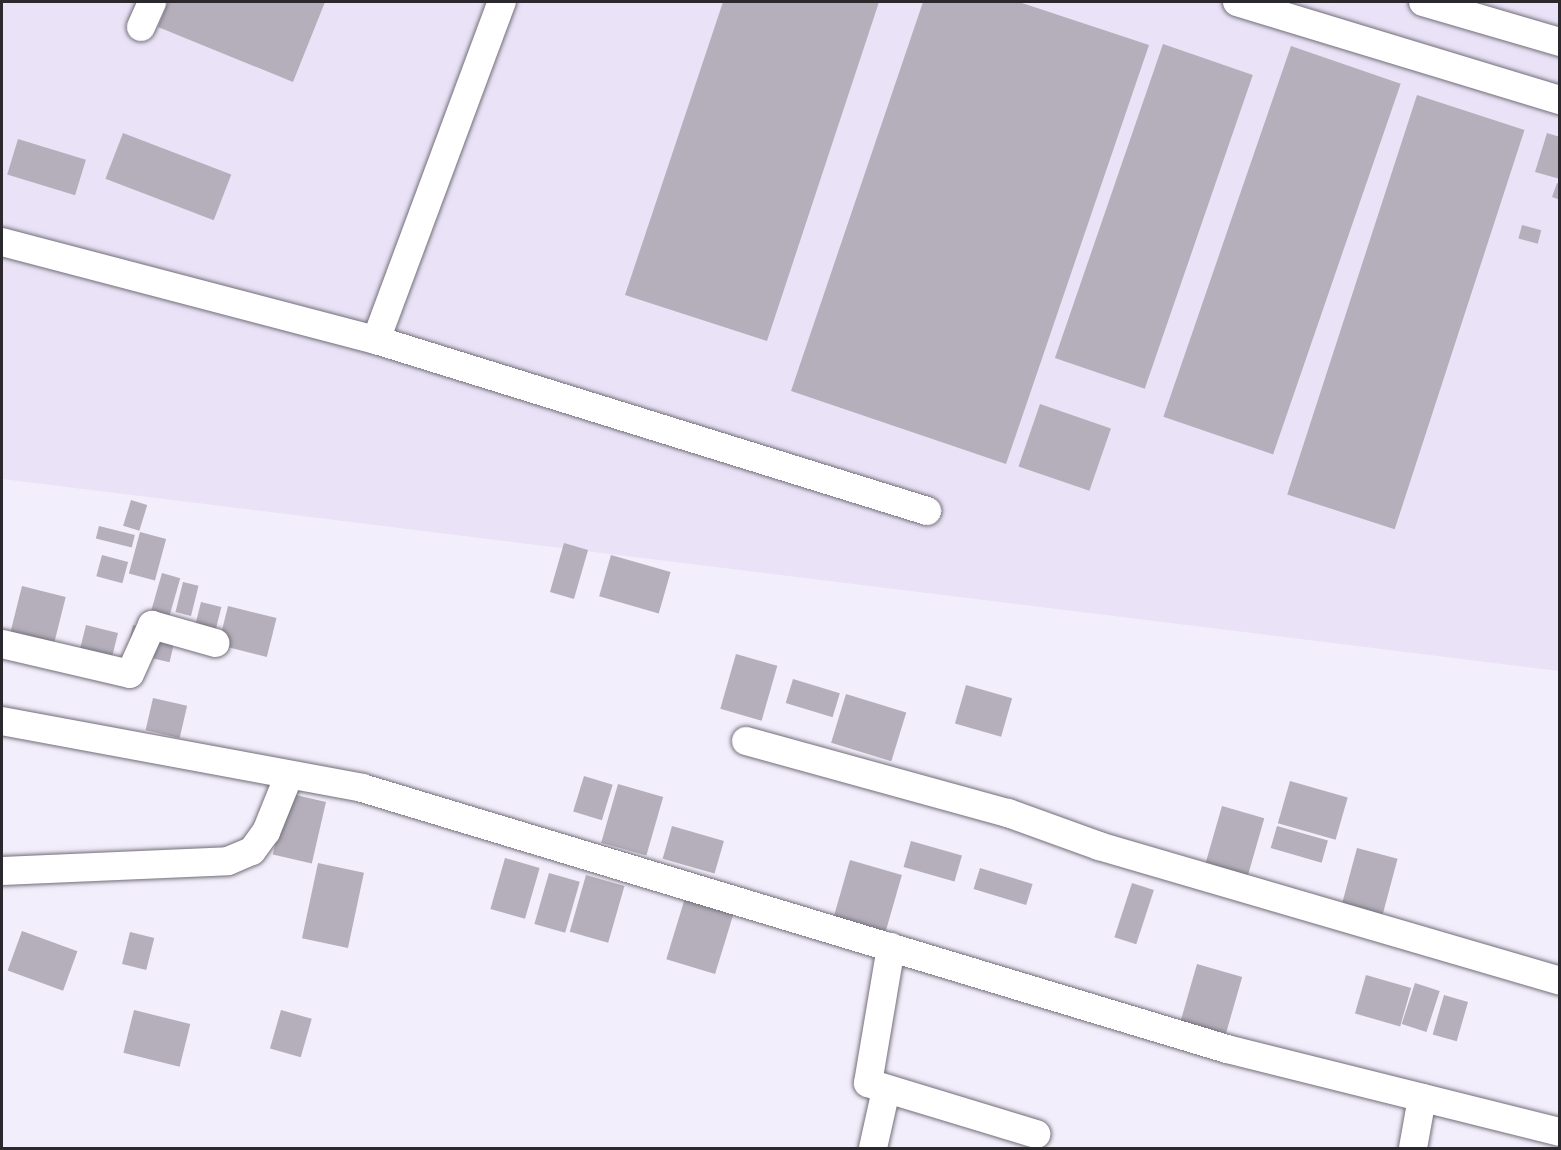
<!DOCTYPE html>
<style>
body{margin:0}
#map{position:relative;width:1561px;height:1150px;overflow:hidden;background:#f3eefb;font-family:Signika,sans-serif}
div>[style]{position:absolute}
.built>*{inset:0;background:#eae3f7}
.building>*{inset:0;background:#b4afbb;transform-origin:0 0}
.roads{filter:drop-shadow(0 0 2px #726e79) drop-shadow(0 0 2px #726e79)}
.minor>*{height:28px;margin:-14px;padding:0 14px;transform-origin:14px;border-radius:14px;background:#fff}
span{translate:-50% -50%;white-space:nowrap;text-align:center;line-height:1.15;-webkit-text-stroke:4.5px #fefefe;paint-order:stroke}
.frame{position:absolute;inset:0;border:3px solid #2b292e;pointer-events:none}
</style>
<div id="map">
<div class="built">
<i style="clip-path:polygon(2px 2px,1559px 2px,1559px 671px,2px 479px)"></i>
</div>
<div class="building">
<i style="clip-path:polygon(168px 2px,325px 2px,293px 82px,158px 27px)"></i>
<i style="clip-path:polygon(723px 2px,879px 2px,767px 341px,625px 295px)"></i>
<i style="clip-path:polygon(923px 2px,1019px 2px,1149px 45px,1006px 464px,791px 391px)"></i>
<i style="left:1163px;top:44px;width:95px;height:332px;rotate:19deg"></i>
<i style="left:1291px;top:46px;width:116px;height:392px;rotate:19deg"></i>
<i style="left:1417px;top:95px;width:113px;height:420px;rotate:18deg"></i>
<i style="left:123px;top:133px;width:116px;height:49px;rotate:21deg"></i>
<i style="clip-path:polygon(1547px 133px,1560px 137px,1560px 179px,1535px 172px)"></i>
<i style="left:18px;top:139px;width:71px;height:37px;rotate:17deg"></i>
<i style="clip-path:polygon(1557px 183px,1560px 184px,1560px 200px,1552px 197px)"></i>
<i style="left:1522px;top:225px;width:20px;height:14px;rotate:15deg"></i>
<i style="left:1040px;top:404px;width:75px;height:66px;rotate:19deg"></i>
<i style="left:131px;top:500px;width:17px;height:27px;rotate:17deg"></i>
<i style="left:99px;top:526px;width:37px;height:13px;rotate:14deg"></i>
<i style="left:140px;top:532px;width:27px;height:43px;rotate:15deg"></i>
<i style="left:564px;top:543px;width:25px;height:51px;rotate:16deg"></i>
<i style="left:102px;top:555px;width:27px;height:22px;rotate:15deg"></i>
<i style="left:611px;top:555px;width:62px;height:43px;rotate:16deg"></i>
<i style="left:162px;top:573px;width:19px;height:46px;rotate:16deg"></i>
<i style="left:183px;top:582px;width:16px;height:31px;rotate:14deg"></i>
<i style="left:22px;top:586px;width:45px;height:56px;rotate:14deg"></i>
<i style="left:201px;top:602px;width:21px;height:34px;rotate:14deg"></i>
<i style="left:228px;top:606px;width:50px;height:40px;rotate:14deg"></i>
<i style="left:86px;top:625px;width:33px;height:35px;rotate:14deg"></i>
<i style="left:133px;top:625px;width:44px;height:28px;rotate:13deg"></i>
<i style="left:736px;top:654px;width:43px;height:57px;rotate:16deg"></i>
<i style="left:793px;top:679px;width:49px;height:25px;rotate:17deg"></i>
<i style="left:966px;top:685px;width:48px;height:40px;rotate:16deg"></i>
<i style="left:846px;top:694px;width:63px;height:51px;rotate:17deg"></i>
<i style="left:153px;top:698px;width:35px;height:33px;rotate:13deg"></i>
<i style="left:584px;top:776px;width:30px;height:37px;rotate:17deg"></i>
<i style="left:1290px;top:781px;width:60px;height:44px;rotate:16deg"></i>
<i style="left:618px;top:784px;width:47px;height:61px;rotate:16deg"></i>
<i style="left:287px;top:793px;width:40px;height:63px;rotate:13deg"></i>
<i style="left:1222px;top:806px;width:44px;height:64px;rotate:16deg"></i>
<i style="left:672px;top:826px;width:54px;height:34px;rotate:16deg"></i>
<i style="left:1277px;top:826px;width:53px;height:23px;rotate:16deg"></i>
<i style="left:911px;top:841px;width:53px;height:27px;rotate:16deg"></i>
<i style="left:1357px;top:848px;width:42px;height:63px;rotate:15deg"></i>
<i style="left:505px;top:858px;width:36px;height:53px;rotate:16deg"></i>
<i style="left:850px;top:860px;width:54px;height:59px;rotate:16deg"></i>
<i style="left:318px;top:863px;width:47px;height:77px;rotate:12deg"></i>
<i style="left:980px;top:868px;width:55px;height:22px;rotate:17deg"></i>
<i style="left:549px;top:873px;width:32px;height:53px;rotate:16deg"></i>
<i style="left:586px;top:875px;width:40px;height:59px;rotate:16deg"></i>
<i style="left:1132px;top:883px;width:23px;height:57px;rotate:18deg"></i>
<i style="left:685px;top:898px;width:51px;height:64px;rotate:17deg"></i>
<i style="left:22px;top:931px;width:59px;height:42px;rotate:20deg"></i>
<i style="left:130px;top:932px;width:25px;height:33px;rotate:14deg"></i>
<i style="left:1197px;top:964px;width:47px;height:59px;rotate:16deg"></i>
<i style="left:1366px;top:975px;width:47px;height:40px;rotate:16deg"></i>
<i style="left:1415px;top:983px;width:26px;height:43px;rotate:18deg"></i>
<i style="left:1444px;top:995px;width:25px;height:41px;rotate:16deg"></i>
<i style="left:134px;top:1010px;width:58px;height:44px;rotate:14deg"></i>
<i style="left:281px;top:1010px;width:32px;height:40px;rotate:16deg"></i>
</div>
<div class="roads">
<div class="minor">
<i style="left:1237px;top:2px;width:338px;rotate:16.9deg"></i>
<i style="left:1423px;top:2px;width:143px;rotate:16.3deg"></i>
<i style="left:141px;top:27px;width:27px;rotate:-66deg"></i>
<i style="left:2px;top:242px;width:387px;rotate:14.7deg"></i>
<i style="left:376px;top:340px;width:577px;rotate:17.24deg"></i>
<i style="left:376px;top:340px;width:361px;rotate:-69.6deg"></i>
<i style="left:2px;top:644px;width:131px;rotate:13.2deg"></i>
<i style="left:130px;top:674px;width:54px;rotate:-65.8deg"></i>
<i style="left:152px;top:625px;width:66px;rotate:15.9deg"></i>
<i style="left:2px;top:721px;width:366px;rotate:10.5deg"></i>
<i style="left:362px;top:788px;width:904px;rotate:16.79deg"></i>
<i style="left:1227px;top:1049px;width:343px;rotate:14deg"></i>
<i style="left:746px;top:741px;width:272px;rotate:15.4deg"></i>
<i style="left:1008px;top:813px;width:97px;rotate:19.9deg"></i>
<i style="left:1099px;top:846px;width:480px;rotate:16.3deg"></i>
<i style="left:2px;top:871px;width:226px;rotate:-2.5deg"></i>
<i style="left:228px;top:861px;width:26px;rotate:-23deg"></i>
<i style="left:252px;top:851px;width:24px;rotate:-54deg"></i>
<i style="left:266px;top:832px;width:61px;rotate:-68deg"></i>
<i style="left:891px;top:947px;width:138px;rotate:99.6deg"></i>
<i style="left:868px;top:1083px;width:176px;rotate:16.9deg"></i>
<i style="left:873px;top:1148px;width:59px;rotate:-77.4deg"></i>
<i style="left:1413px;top:1148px;width:51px;rotate:-79.8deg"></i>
</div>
</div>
<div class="frame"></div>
</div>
